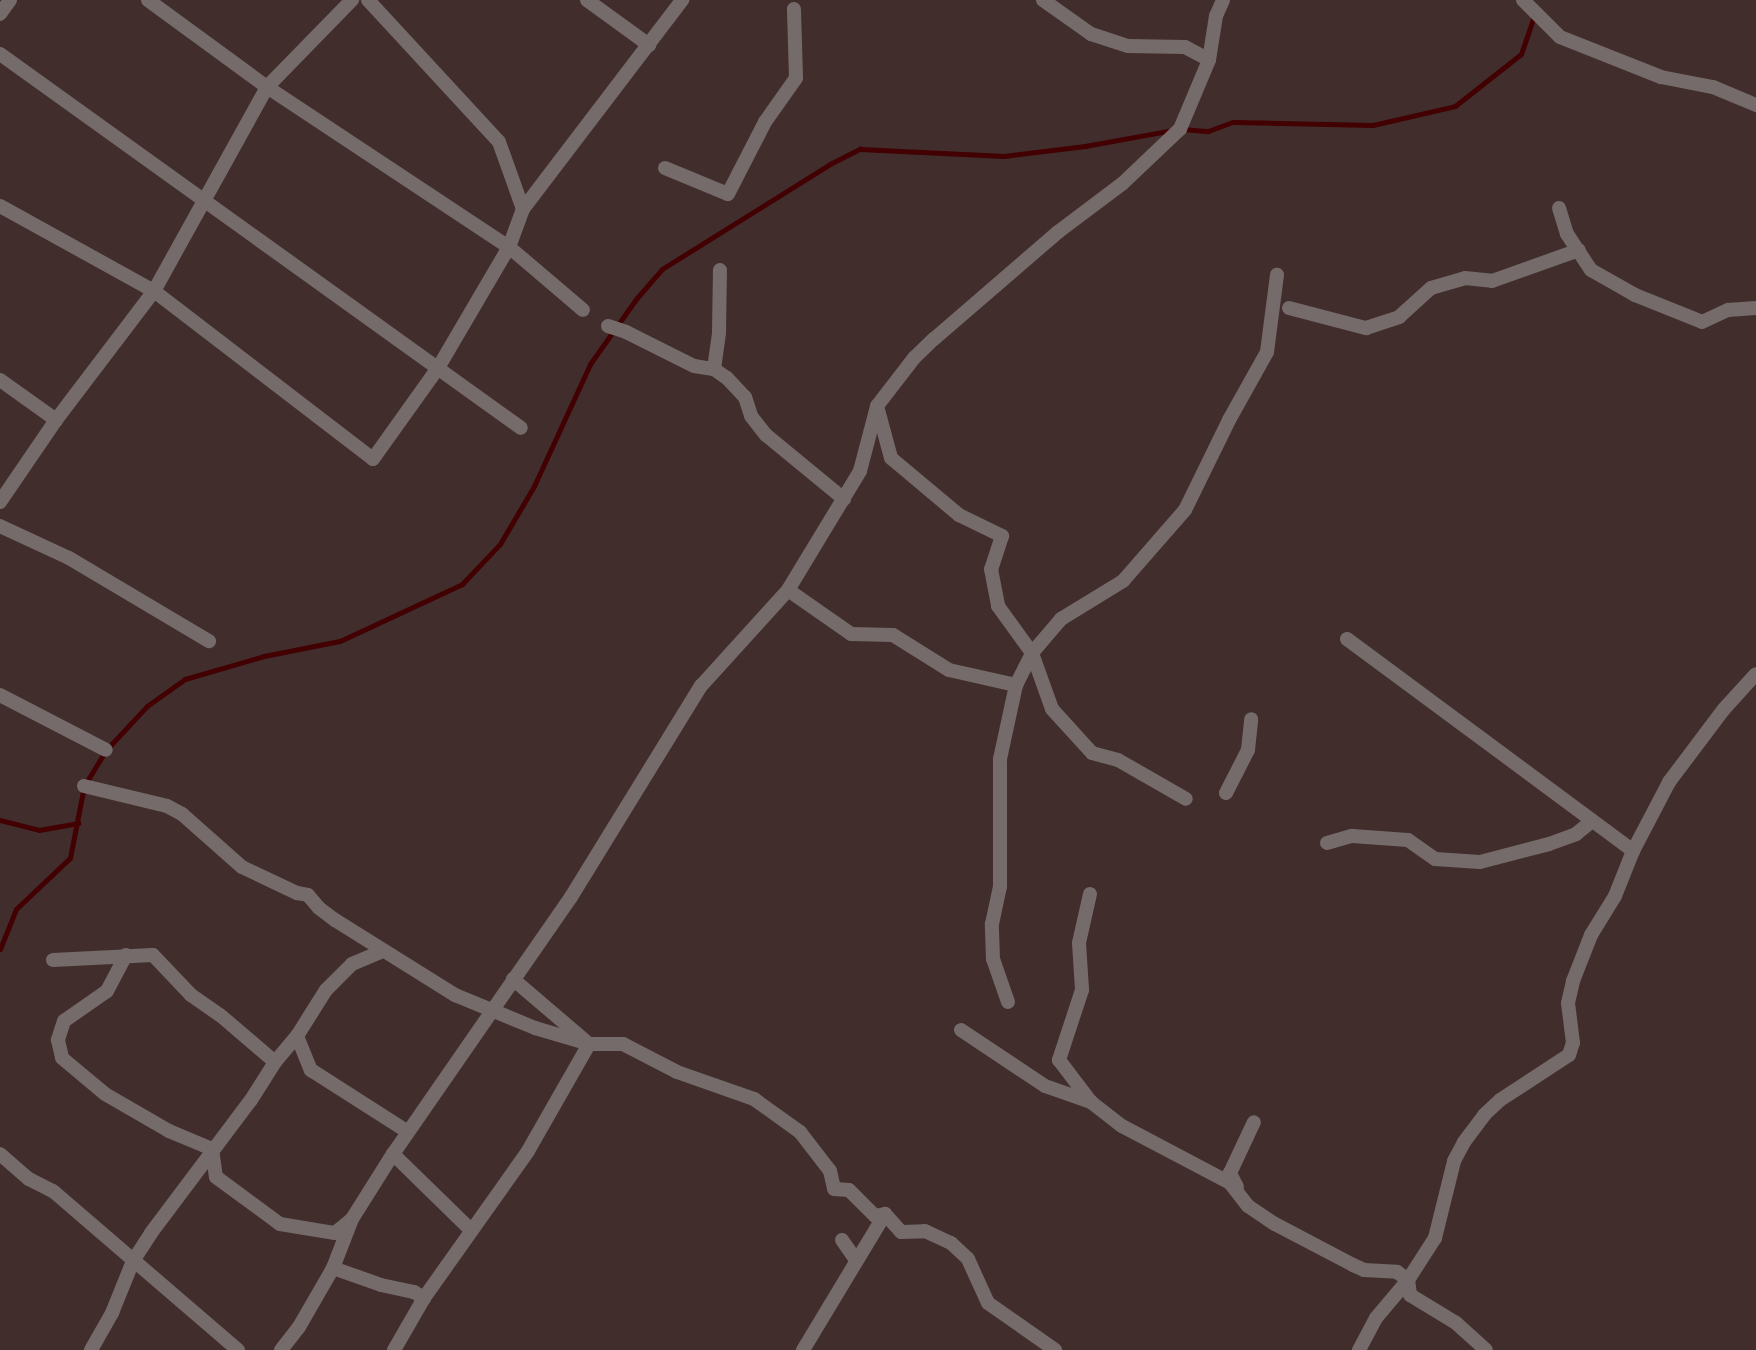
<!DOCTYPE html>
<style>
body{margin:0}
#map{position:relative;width:1756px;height:1350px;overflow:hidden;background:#412e2c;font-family:Karla,sans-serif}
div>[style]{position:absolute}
.stream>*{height:5px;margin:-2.5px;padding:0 2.5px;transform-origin:2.5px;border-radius:2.5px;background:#420002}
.minor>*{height:14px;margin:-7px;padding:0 7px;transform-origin:7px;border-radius:7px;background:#756b6a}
span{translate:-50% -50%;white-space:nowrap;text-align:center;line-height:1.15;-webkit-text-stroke:7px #372522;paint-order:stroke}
</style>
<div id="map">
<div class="stream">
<i style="left:1183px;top:129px;width:25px;rotate:5deg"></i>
<i style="left:1208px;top:131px;width:27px;rotate:-20deg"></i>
<i style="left:1233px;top:122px;width:140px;rotate:1.2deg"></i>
<i style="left:1373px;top:125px;width:84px;rotate:-13deg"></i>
<i style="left:1455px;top:106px;width:84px;rotate:-38.2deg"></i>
<i style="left:1521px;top:54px;width:43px;rotate:-71.1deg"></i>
<i style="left:0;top:820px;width:40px;rotate:14.4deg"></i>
<i style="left:39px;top:830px;width:40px;rotate:-10deg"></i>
<i style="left:0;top:949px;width:43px;rotate:-68.2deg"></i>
<i style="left:16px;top:909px;width:74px;rotate:-43.4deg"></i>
<i style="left:70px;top:858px;width:73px;rotate:-79deg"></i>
<i style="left:84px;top:786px;width:42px;rotate:-58.6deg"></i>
<i style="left:106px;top:750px;width:60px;rotate:-47deg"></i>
<i style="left:147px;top:706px;width:47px;rotate:-35.4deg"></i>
<i style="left:185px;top:679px;width:82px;rotate:-16.2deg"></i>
<i style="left:264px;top:656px;width:77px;rotate:-11.2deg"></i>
<i style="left:340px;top:641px;width:135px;rotate:-25deg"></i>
<i style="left:462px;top:584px;width:55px;rotate:-46.5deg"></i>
<i style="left:500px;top:544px;width:67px;rotate:-59.6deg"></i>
<i style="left:534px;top:486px;width:134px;rotate:-65.3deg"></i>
<i style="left:590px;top:364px;width:80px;rotate:-54.7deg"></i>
<i style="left:636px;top:299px;width:40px;rotate:-49deg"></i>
<i style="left:662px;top:269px;width:198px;rotate:-32deg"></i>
<i style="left:830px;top:164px;width:34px;rotate:-27deg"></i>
<i style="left:860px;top:149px;width:144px;rotate:2.8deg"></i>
<i style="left:1004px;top:156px;width:82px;rotate:-7deg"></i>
<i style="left:1085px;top:146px;width:89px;rotate:-10.3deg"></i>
</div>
<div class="minor">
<i style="left:148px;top:0;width:147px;rotate:36.2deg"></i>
<i style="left:267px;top:87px;width:290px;rotate:33.5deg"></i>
<i style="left:509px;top:247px;width:97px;rotate:40.4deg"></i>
<i style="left:368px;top:0;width:193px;rotate:47.3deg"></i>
<i style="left:499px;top:142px;width:71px;rotate:70.3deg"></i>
<i style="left:587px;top:0;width:77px;rotate:36deg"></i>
<i style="left:1043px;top:0;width:59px;rotate:35.3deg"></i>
<i style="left:1091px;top:34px;width:39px;rotate:18deg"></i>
<i style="left:1128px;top:46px;width:57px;rotate:1deg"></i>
<i style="left:1185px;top:47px;width:27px;rotate:28deg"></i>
<i style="left:1523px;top:0;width:52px;rotate:45deg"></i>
<i style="left:1560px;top:37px;width:109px;rotate:21.6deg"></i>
<i style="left:1661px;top:77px;width:53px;rotate:10.9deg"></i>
<i style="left:1713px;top:87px;width:47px;rotate:22.7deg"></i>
<i style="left:0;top:14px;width:17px;rotate:-54deg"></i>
<i style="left:0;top:54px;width:641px;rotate:35.67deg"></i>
<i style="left:665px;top:168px;width:68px;rotate:22.4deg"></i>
<i style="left:728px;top:194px;width:81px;rotate:-62.8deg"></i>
<i style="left:765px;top:122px;width:54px;rotate:-54.8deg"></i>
<i style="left:796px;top:78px;width:69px;rotate:-91.7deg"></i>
<i style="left:0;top:206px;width:176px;rotate:28.9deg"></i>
<i style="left:154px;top:291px;width:276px;rotate:37.5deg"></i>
<i style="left:373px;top:459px;width:112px;rotate:-54.5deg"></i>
<i style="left:438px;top:368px;width:140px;rotate:-59.6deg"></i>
<i style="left:509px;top:247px;width:40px;rotate:-69.8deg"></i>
<i style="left:523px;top:209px;width:263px;rotate:-52.7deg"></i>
<i style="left:1559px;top:208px;width:27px;rotate:73deg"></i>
<i style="left:1567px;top:234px;width:43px;rotate:56.3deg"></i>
<i style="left:1591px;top:270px;width:51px;rotate:29.6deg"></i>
<i style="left:1635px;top:295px;width:72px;rotate:21.9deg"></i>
<i style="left:1702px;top:322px;width:29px;rotate:-25deg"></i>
<i style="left:1728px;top:310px;width:28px;rotate:-4deg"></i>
<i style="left:1289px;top:308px;width:80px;rotate:14.6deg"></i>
<i style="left:1366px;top:328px;width:35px;rotate:-18deg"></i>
<i style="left:1399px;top:317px;width:43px;rotate:-42.2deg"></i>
<i style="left:1431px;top:288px;width:35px;rotate:-16deg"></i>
<i style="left:1465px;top:278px;width:27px;rotate:6deg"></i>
<i style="left:1492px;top:281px;width:92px;rotate:-19.6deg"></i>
<i style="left:608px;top:326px;width:19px;rotate:18deg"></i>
<i style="left:626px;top:332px;width:76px;rotate:26.6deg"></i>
<i style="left:694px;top:366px;width:20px;rotate:9deg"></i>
<i style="left:714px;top:369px;width:16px;rotate:35deg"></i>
<i style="left:727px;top:378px;width:26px;rotate:47deg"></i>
<i style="left:745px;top:397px;width:20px;rotate:72deg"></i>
<i style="left:751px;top:416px;width:24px;rotate:52deg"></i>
<i style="left:766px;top:435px;width:101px;rotate:39.4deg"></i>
<i style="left:714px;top:369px;width:37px;rotate:-82deg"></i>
<i style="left:719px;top:332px;width:62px;rotate:-89.1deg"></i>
<i style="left:0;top:380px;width:69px;rotate:35.5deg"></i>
<i style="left:877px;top:406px;width:54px;rotate:74.9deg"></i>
<i style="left:891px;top:458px;width:89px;rotate:40deg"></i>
<i style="left:959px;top:515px;width:48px;rotate:26deg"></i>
<i style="left:1002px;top:536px;width:35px;rotate:108deg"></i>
<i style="left:991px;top:569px;width:38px;rotate:79deg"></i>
<i style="left:998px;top:606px;width:58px;rotate:54.1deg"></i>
<i style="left:1032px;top:653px;width:59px;rotate:70.3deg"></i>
<i style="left:1052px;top:709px;width:59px;rotate:47.7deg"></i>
<i style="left:1092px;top:753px;width:27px;rotate:15deg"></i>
<i style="left:1118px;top:760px;width:78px;rotate:29.8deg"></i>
<i style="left:0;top:502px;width:99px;rotate:-55.7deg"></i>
<i style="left:56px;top:420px;width:162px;rotate:-52.8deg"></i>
<i style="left:154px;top:291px;width:233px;rotate:-61deg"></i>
<i style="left:267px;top:87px;width:122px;rotate:-45.7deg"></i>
<i style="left:0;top:526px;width:76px;rotate:24.9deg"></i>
<i style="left:69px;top:558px;width:163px;rotate:30.7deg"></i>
<i style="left:788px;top:590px;width:77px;rotate:34.9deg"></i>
<i style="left:851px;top:634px;width:42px;rotate:1.4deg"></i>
<i style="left:893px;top:635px;width:66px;rotate:32deg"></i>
<i style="left:949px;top:670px;width:69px;rotate:12.6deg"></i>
<i style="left:1347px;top:639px;width:356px;rotate:36.5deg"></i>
<i style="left:0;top:695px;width:119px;rotate:27.4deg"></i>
<i style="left:84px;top:786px;width:85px;rotate:13.5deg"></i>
<i style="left:167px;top:806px;width:17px;rotate:28deg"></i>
<i style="left:182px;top:814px;width:80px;rotate:41.5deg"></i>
<i style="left:242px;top:867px;width:61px;rotate:25.3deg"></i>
<i style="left:297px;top:893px;width:11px;rotate:10deg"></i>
<i style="left:308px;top:895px;width:17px;rotate:50deg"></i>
<i style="left:319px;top:908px;width:20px;rotate:37deg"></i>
<i style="left:335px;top:920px;width:142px;rotate:32deg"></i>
<i style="left:455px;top:995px;width:87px;rotate:22.4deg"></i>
<i style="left:535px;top:1028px;width:56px;rotate:16.5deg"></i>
<i style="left:589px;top:1044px;width:34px"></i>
<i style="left:623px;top:1044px;width:61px;rotate:27.4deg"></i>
<i style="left:677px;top:1072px;width:82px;rotate:19.3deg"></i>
<i style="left:754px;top:1099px;width:57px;rotate:35.7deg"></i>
<i style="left:800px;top:1132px;width:49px;rotate:52.4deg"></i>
<i style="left:830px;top:1171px;width:18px;rotate:77deg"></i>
<i style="left:834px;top:1189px;width:15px;rotate:4deg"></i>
<i style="left:849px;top:1190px;width:37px;rotate:45deg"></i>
<i style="left:875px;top:1216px;width:10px;rotate:-11deg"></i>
<i style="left:885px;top:1214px;width:24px;rotate:48deg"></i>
<i style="left:901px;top:1232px;width:24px;rotate:-2deg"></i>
<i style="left:925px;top:1231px;width:29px;rotate:25deg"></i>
<i style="left:951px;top:1243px;width:23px;rotate:43deg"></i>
<i style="left:968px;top:1259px;width:48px;rotate:65.6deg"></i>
<i style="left:988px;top:1303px;width:82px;rotate:35deg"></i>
<i style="left:1226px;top:793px;width:48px;rotate:-62.9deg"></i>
<i style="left:1248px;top:750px;width:31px;rotate:-84deg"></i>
<i style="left:1327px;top:843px;width:26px;rotate:-16deg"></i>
<i style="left:1352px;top:836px;width:56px;rotate:4.1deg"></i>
<i style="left:1408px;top:840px;width:33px;rotate:35deg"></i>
<i style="left:1435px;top:859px;width:45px;rotate:3.8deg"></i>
<i style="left:1480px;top:862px;width:71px;rotate:-14.6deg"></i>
<i style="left:1549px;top:844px;width:29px;rotate:-20deg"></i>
<i style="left:1576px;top:834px;width:21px;rotate:-39deg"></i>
<i style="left:1090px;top:894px;width:50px;rotate:102.7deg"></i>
<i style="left:1079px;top:943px;width:47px;rotate:86.3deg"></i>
<i style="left:1082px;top:990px;width:74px;rotate:108.2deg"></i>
<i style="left:1059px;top:1060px;width:53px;rotate:52.7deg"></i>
<i style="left:1091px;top:1102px;width:39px;rotate:38deg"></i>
<i style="left:1122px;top:1126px;width:122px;rotate:27.8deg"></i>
<i style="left:1230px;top:1183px;width:29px;rotate:52deg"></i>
<i style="left:1248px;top:1206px;width:32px;rotate:34deg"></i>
<i style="left:1275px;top:1224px;width:88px;rotate:27.7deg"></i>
<i style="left:1353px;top:1265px;width:12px;rotate:24deg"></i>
<i style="left:1364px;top:1270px;width:33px;rotate:3deg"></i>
<i style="left:1397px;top:1272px;width:14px;rotate:36deg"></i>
<i style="left:1408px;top:1280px;width:15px;rotate:82deg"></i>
<i style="left:1410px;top:1295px;width:54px;rotate:31.3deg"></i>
<i style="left:1456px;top:1323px;width:40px;rotate:42deg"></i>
<i style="left:126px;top:955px;width:41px;rotate:117.8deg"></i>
<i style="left:107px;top:991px;width:52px;rotate:145.1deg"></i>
<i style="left:64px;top:1021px;width:20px;rotate:108deg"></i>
<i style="left:58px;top:1040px;width:18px;rotate:77deg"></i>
<i style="left:62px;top:1058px;width:56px;rotate:39.9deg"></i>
<i style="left:105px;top:1094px;width:74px;rotate:30deg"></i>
<i style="left:169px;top:1131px;width:47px;rotate:22.7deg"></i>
<i style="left:53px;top:960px;width:100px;rotate:-2.9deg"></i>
<i style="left:153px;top:955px;width:55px;rotate:46.5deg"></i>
<i style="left:191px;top:995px;width:35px;rotate:35deg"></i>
<i style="left:220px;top:1015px;width:72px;rotate:40.5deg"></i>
<i style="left:1008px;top:1002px;width:46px;rotate:-109.2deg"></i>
<i style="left:993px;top:959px;width:35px;rotate:-92deg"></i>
<i style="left:992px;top:924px;width:38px;rotate:-78deg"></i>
<i style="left:1000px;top:887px;width:128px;rotate:-90deg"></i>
<i style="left:1000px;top:759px;width:76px;rotate:-77.8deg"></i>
<i style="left:1016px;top:685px;width:36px;rotate:-63deg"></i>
<i style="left:1032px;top:653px;width:45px;rotate:-49.5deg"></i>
<i style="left:1061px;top:619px;width:73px;rotate:-31.5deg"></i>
<i style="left:1123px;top:581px;width:94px;rotate:-48.9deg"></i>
<i style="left:1185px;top:510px;width:100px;rotate:-63.9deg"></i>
<i style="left:1229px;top:420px;width:78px;rotate:-60.8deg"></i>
<i style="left:1267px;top:352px;width:78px;rotate:-82.6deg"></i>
<i style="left:961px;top:1030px;width:101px;rotate:33.7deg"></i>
<i style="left:1045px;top:1086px;width:49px;rotate:19.2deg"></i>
<i style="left:297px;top:1036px;width:37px;rotate:68deg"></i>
<i style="left:311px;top:1070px;width:115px;rotate:32.6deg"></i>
<i style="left:212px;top:1149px;width:28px;rotate:82deg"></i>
<i style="left:216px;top:1177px;width:79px;rotate:36.3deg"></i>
<i style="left:280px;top:1224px;width:56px;rotate:9.3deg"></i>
<i style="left:335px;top:1233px;width:21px;rotate:-39deg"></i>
<i style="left:0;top:1154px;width:38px;rotate:41deg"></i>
<i style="left:29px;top:1179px;width:27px;rotate:27deg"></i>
<i style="left:53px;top:1191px;width:244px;rotate:40.7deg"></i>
<i style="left:393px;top:1154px;width:109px;rotate:44.3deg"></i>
<i style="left:1237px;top:1187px;width:16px;rotate:-117deg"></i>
<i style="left:1230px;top:1173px;width:56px;rotate:-64.8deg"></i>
<i style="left:842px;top:1240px;width:24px;rotate:55deg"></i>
<i style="left:333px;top:1268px;width:51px;rotate:19.5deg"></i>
<i style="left:381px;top:1285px;width:34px;rotate:12deg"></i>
<i style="left:414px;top:1292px;width:12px;rotate:31deg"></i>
<i style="left:91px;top:1350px;width:43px;rotate:-60.4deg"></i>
<i style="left:112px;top:1313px;width:56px;rotate:-68deg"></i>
<i style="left:133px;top:1261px;width:33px;rotate:-57deg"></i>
<i style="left:151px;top:1233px;width:166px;rotate:-53.1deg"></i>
<i style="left:251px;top:1100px;width:45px;rotate:-57.7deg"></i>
<i style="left:275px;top:1062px;width:34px;rotate:-50deg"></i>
<i style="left:297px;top:1036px;width:54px;rotate:-57.8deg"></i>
<i style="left:326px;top:990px;width:37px;rotate:-45deg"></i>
<i style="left:352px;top:964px;width:34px;rotate:-23deg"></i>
<i style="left:281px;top:1350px;width:29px;rotate:-52deg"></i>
<i style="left:299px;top:1327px;width:68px;rotate:-60deg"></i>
<i style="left:333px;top:1268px;width:53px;rotate:-68.8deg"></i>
<i style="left:352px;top:1219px;width:77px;rotate:-57.8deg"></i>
<i style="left:393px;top:1154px;width:313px;rotate:-55.3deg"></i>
<i style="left:571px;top:897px;width:248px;rotate:-58.4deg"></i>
<i style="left:701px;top:686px;width:130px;rotate:-47.8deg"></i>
<i style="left:788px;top:590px;width:139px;rotate:-58.8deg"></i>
<i style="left:860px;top:471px;width:67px;rotate:-75.3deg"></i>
<i style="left:877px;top:406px;width:61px;rotate:-52.4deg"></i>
<i style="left:914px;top:358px;width:28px;rotate:-44deg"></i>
<i style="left:934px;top:339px;width:164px;rotate:-40.8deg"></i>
<i style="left:1058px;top:232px;width:80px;rotate:-36.9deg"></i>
<i style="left:1122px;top:184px;width:80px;rotate:-43.5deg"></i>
<i style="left:1180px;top:129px;width:75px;rotate:-67.2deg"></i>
<i style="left:1209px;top:60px;width:45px;rotate:-81deg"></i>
<i style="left:1216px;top:16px;width:17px;rotate:-66deg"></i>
<i style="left:394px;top:1350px;width:60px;rotate:-60deg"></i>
<i style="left:424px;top:1298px;width:180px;rotate:-54.7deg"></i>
<i style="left:528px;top:1151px;width:123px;rotate:-60.3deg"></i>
<i style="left:589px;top:1044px;width:100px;rotate:-139.5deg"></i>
<i style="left:803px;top:1350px;width:159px;rotate:-58.9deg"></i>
<i style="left:1359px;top:1350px;width:36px;rotate:-62deg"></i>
<i style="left:1376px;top:1318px;width:50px;rotate:-49.9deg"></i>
<i style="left:1408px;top:1280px;width:50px;rotate:-57.3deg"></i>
<i style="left:1435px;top:1238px;width:79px;rotate:-76.1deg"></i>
<i style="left:1454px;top:1161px;width:21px;rotate:-62deg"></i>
<i style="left:1464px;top:1142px;width:34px;rotate:-53deg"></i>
<i style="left:1484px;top:1115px;width:22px;rotate:-43deg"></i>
<i style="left:1500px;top:1100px;width:82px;rotate:-33.1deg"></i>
<i style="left:1569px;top:1055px;width:13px;rotate:-72deg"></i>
<i style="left:1573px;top:1043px;width:40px;rotate:-97.1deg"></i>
<i style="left:1568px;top:1003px;width:23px;rotate:-77deg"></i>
<i style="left:1573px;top:981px;width:49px;rotate:-68.6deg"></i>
<i style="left:1591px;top:935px;width:46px;rotate:-58.4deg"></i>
<i style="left:1615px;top:896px;width:48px;rotate:-68.2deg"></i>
<i style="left:1633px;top:851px;width:78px;rotate:-62.4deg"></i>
<i style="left:1669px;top:782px;width:91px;rotate:-53deg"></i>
<i style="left:1724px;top:709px;width:47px;rotate:-47.6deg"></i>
</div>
</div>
